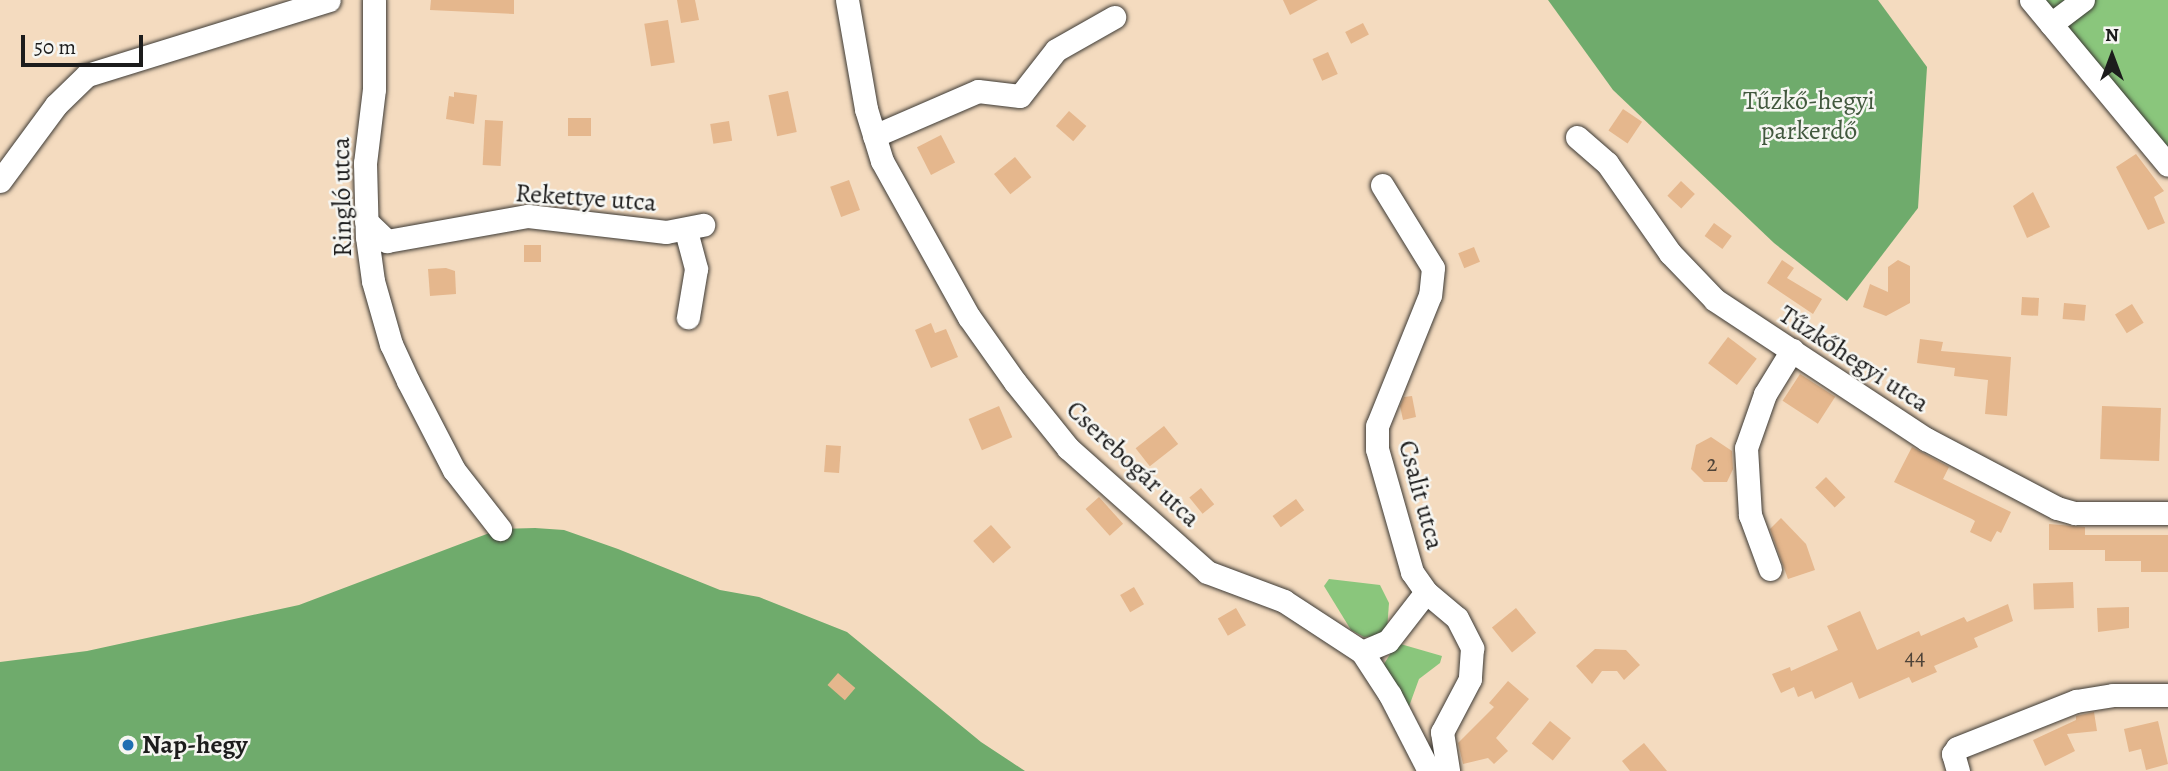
<!DOCTYPE html>
<meta charset="utf-8">
<style>
body{margin:0}
#map{position:relative;width:2168px;height:771px;overflow:hidden;background:#f4dbbf;font-family:Alegreya,serif}
div>[style]{position:absolute}
.green>*{inset:0;background:#8ac67c}
.forest>*{inset:0;background:#6fab6c}
.building>*{inset:0;background:#e5b78d;transform-origin:0 0}
.roads{filter:drop-shadow(0 0 2px #3c3934) drop-shadow(0 0 2px #3c3934)}
.minor>*{height:23px;margin:-11.5px;padding:0 11.5px;transform-origin:11.5px;border-radius:11.5px;background:#fff}
.dots>*{width:19px;height:19px;translate:-50% -50%;box-sizing:border-box;border:4px solid #f6f6f2;border-radius:50%}
span{translate:-50% -50%;white-space:nowrap;text-align:center;line-height:1.15;-webkit-text-stroke:5px #f6f6f2;paint-order:stroke}
.number-label{font-size:23px;color:#4e4338}
.number-label span{-webkit-text-stroke-width:0}
.park-label{font-size:26px;color:#42583e}
.street-label{font-size:26px;color:#1c1c1c}
.poi-label{font-size:26px;color:#1c1c1c;font-weight:700}
.left{translate:0 -50%;text-align:left}
.north{position:absolute;left:2077px;top:21px;width:70px;height:70px;-webkit-text-stroke:5px #f6f6f2;paint-order:stroke;rotate:0deg;font-size:19px;font-weight:700;line-height:28px;text-align:center;color:#1c1c1c}
.north::after{content:'';display:block;margin:auto;width:24px;height:32px;background:#1c1c1c;clip-path:polygon(50% 0,100% 100%,50% 72%,0 100%)}
.scale{position:absolute;left:21px;top:35px;width:122px;height:32px;box-sizing:border-box;border:4px solid #1c1c1c;border-top:0;padding-left:9px;font-size:21px;line-height:24px;white-space:nowrap;color:#1c1c1c;-webkit-text-stroke:5px #f6f6f2;paint-order:stroke}
</style>
<div id="map">
<div class="green">
<i style="clip-path:polygon(2033px 0,2168px 0,2168px 165px)"></i>
<i style="clip-path:polygon(1329px 579px,1380px 585px,1389px 603px,1387px 630px,1380px 636px,1364px 637px,1351px 630px,1324px 586px)"></i>
<i style="clip-path:polygon(1397px 643px,1442px 656px,1440px 663px,1419px 679px,1407px 712px,1384px 664px)"></i>
</div>
<div class="forest">
<i style="clip-path:polygon(1548px 0,1878px 0,1927px 67px,1918px 208px,1847px 301px,1774px 243px,1613px 90px)"></i>
<i style="clip-path:polygon(535px 528px,564px 530px,618px 549px,720px 590px,759px 597px,847px 632px,981px 742px,1025px 771px,0 771px,0 662px,87px 651px,299px 605px,500px 529px)"></i>
</div>
<div class="building">
<i style="clip-path:polygon(431px 0,514px 0,514px 14px,430px 10px)"></i>
<i style="clip-path:polygon(677px 0,695px 0,699px 20px,681px 23px)"></i>
<i style="clip-path:polygon(1283px 0,1318px 0,1290px 15px)"></i>
<i style="left:668px;top:20px;width:43px;height:24px;rotate:81deg"></i>
<i style="left:1363px;top:23px;width:13px;height:20px;rotate:63deg"></i>
<i style="left:1328px;top:52px;width:24px;height:17px;rotate:66deg"></i>
<i style="left:788px;top:91px;width:42px;height:20px;rotate:78deg"></i>
<i style="clip-path:polygon(454px 92px,477px 95px,474px 124px,446px 119px,449px 96px,454px 97px)"></i>
<i style="left:1623px;top:109px;width:23px;height:26px;rotate:34deg"></i>
<i style="left:1069px;top:111px;width:23px;height:20px;rotate:41deg"></i>
<i style="left:568px;top:118px;width:23px;height:18px"></i>
<i style="left:485px;top:120px;width:18px;height:45px;rotate:3deg"></i>
<i style="left:729px;top:121px;width:20px;height:19px;rotate:81deg"></i>
<i style="left:941px;top:135px;width:31px;height:27px;rotate:63deg"></i>
<i style="clip-path:polygon(2136px 154px,2164px 191px,2154px 197px,2165px 223px,2148px 230px,2116px 167px)"></i>
<i style="left:1015px;top:157px;width:26px;height:27px;rotate:51deg"></i>
<i style="left:849px;top:180px;width:32px;height:20px;rotate:70deg"></i>
<i style="left:1681px;top:181px;width:19px;height:20px;rotate:43deg"></i>
<i style="clip-path:polygon(2033px 192px,2050px 227px,2027px 238px,2013px 206px)"></i>
<i style="left:1714px;top:223px;width:22px;height:16px;rotate:36deg"></i>
<i style="left:524px;top:245px;width:17px;height:17px"></i>
<i style="left:1474px;top:247px;width:16px;height:17px;rotate:68deg"></i>
<i style="clip-path:polygon(1782px 260px,1794px 268px,1787px 278px,1822px 299px,1813px 314px,1767px 283px)"></i>
<i style="clip-path:polygon(1898px 260px,1910px 266px,1910px 303px,1886px 316px,1863px 307px,1870px 284px,1888px 292px,1888px 267px)"></i>
<i style="clip-path:polygon(446px 268px,455px 271px,456px 294px,430px 296px,428px 269px)"></i>
<i style="left:2022px;top:297px;width:17px;height:18px;rotate:3deg"></i>
<i style="left:2064px;top:303px;width:22px;height:16px;rotate:5deg"></i>
<i style="left:2132px;top:304px;width:22px;height:20px;rotate:58deg"></i>
<i style="clip-path:polygon(931px 323px,935px 333px,946px 329px,958px 357px,931px 368px,915px 330px)"></i>
<i style="left:1728px;top:337px;width:36px;height:33px;rotate:37deg"></i>
<i style="clip-path:polygon(1920px 339px,1943px 342px,1941px 351px,2011px 357px,2007px 416px,1985px 414px,1988px 380px,1954px 376px,1955px 368px,1917px 363px)"></i>
<i style="left:1800px;top:374px;width:42px;height:32px;rotate:33deg"></i>
<i style="clip-path:polygon(1412px 396px,1416px 417px,1403px 420px,1400px 406px,1404px 397px)"></i>
<i style="left:999px;top:406px;width:34px;height:33px;rotate:67deg"></i>
<i style="left:2102px;top:406px;width:59px;height:53px;rotate:2deg"></i>
<i style="left:1164px;top:426px;width:23px;height:36px;rotate:52deg"></i>
<i style="clip-path:polygon(1711px 437px,1732px 451px,1733px 469px,1727px 482px,1704px 482px,1691px 469px,1696px 445px)"></i>
<i style="left:826px;top:445px;width:15px;height:27px;rotate:4deg"></i>
<i style="clip-path:polygon(1912px 447px,1949px 467px,1943px 479px,2011px 512px,2001px 533px,1997px 531px,1991px 542px,1970px 532px,1975px 521px,1972px 519px,1894px 482px)"></i>
<i style="left:1826px;top:477px;width:28px;height:15px;rotate:46deg"></i>
<i style="left:1201px;top:488px;width:21px;height:15px;rotate:51deg"></i>
<i style="left:1099px;top:497px;width:36px;height:18px;rotate:48deg"></i>
<i style="left:1296px;top:499px;width:14px;height:29px;rotate:54deg"></i>
<i style="clip-path:polygon(1781px 518px,1806px 544px,1815px 570px,1788px 579px,1770px 529px)"></i>
<i style="clip-path:polygon(2049px 524px,2085px 527px,2085px 535px,2168px 535px,2168px 572px,2141px 572px,2141px 561px,2105px 561px,2105px 550px,2049px 550px)"></i>
<i style="left:991px;top:525px;width:30px;height:24px;rotate:48deg"></i>
<i style="left:2073px;top:582px;width:26px;height:40px;rotate:88deg"></i>
<i style="left:1134px;top:587px;width:20px;height:16px;rotate:60deg"></i>
<i style="clip-path:polygon(2008px 604px,2013px 621px,1974px 638px,1978px 647px,1934px 666px,1937px 672px,1912px 683px,1909px 677px,1859px 699px,1852px 682px,1815px 699px,1812px 691px,1798px 697px,1794px 687px,1781px 693px,1772px 674px,1790px 667px,1791px 671px,1838px 650px,1827px 626px,1860px 611px,1877px 650px,1919px 631px,1921px 636px,1964px 617px,1967px 622px)"></i>
<i style="clip-path:polygon(2129px 607px,2129px 628px,2098px 632px,2097px 608px)"></i>
<i style="left:1236px;top:608px;width:20px;height:21px;rotate:60deg"></i>
<i style="left:1516px;top:608px;width:32px;height:31px;rotate:51deg"></i>
<i style="clip-path:polygon(1595px 649px,1626px 650px,1640px 665px,1624px 680px,1617px 671px,1602px 671px,1592px 684px,1576px 666px)"></i>
<i style="left:838px;top:673px;width:23px;height:16px;rotate:41deg"></i>
<i style="clip-path:polygon(1508px 681px,1529px 699px,1496px 738px,1508px 751px,1494px 764px,1488px 758px,1463px 764px,1458px 743px,1494px 707px,1489px 703px)"></i>
<i style="clip-path:polygon(2094px 712px,2097px 731px,2067px 734px,2075px 751px,2045px 766px,2033px 740px,2076px 720px,2076px 716px)"></i>
<i style="left:1550px;top:721px;width:27px;height:29px;rotate:39deg"></i>
<i style="clip-path:polygon(2158px 721px,2168px 764px,2146px 770px,2141px 749px,2129px 752px,2124px 729px)"></i>
<i style="clip-path:polygon(1644px 743px,1667px 771px,1630px 771px,1622px 761px)"></i>
</div>
<div class="roads">
<div class="minor">
<i style="left:374px;top:0;width:89px;rotate:90deg"></i>
<i style="left:374px;top:89px;width:75px;rotate:96.9deg"></i>
<i style="left:365px;top:163px;width:74px;rotate:88.5deg"></i>
<i style="left:367px;top:237px;width:44px;rotate:82.2deg"></i>
<i style="left:373px;top:281px;width:66px;rotate:74.1deg"></i>
<i style="left:391px;top:344px;width:41px;rotate:65.3deg"></i>
<i style="left:408px;top:381px;width:100px;rotate:62.7deg"></i>
<i style="left:454px;top:470px;width:75px;rotate:52.1deg"></i>
<i style="left:847px;top:0;width:111px;rotate:80.1deg"></i>
<i style="left:866px;top:109px;width:54px;rotate:72.9deg"></i>
<i style="left:882px;top:161px;width:179px;rotate:60.9deg"></i>
<i style="left:969px;top:317px;width:80px;rotate:54.7deg"></i>
<i style="left:1015px;top:382px;width:85px;rotate:51.2deg"></i>
<i style="left:1068px;top:448px;width:186px;rotate:41.7deg"></i>
<i style="left:1207px;top:572px;width:82px;rotate:20.6deg"></i>
<i style="left:1284px;top:601px;width:93px;rotate:33.2deg"></i>
<i style="left:1362px;top:652px;width:51px;rotate:56.9deg"></i>
<i style="left:1390px;top:695px;width:85px;rotate:62.8deg"></i>
<i style="left:2031px;top:0;width:214px;rotate:50.3deg"></i>
<i style="left:2051px;top:24px;width:40px;rotate:-37deg"></i>
<i style="left:874px;top:136px;width:113px;rotate:-23.4deg"></i>
<i style="left:978px;top:91px;width:42px;rotate:6.8deg"></i>
<i style="left:1020px;top:96px;width:58px;rotate:-52deg"></i>
<i style="left:1056px;top:50px;width:67px;rotate:-29.6deg"></i>
<i style="left:1577px;top:137px;width:40px;rotate:41deg"></i>
<i style="left:1607px;top:163px;width:110px;rotate:55deg"></i>
<i style="left:1670px;top:253px;width:65px;rotate:46.2deg"></i>
<i style="left:1715px;top:300px;width:253px;rotate:33.4deg"></i>
<i style="left:1926px;top:439px;width:148px;rotate:27.8deg"></i>
<i style="left:2057px;top:508px;width:19px;rotate:16deg"></i>
<i style="left:2075px;top:513px;width:93px"></i>
<i style="left:0;top:181px;width:94px;rotate:-53.6deg"></i>
<i style="left:56px;top:105px;width:43px;rotate:-44.1deg"></i>
<i style="left:87px;top:75px;width:253px;rotate:-17.2deg"></i>
<i style="left:1382px;top:185px;width:97px;rotate:58.4deg"></i>
<i style="left:1433px;top:268px;width:27px;rotate:96deg"></i>
<i style="left:1430px;top:295px;width:141px;rotate:112deg"></i>
<i style="left:1377px;top:426px;width:23px;rotate:90deg"></i>
<i style="left:1377px;top:449px;width:128px;rotate:74.1deg"></i>
<i style="left:1412px;top:572px;width:24px;rotate:55deg"></i>
<i style="left:1426px;top:592px;width:40px;rotate:40deg"></i>
<i style="left:1457px;top:618px;width:34px;rotate:63deg"></i>
<i style="left:1472px;top:648px;width:31px;rotate:94deg"></i>
<i style="left:1470px;top:679px;width:60px;rotate:117.8deg"></i>
<i style="left:1442px;top:732px;width:39px;rotate:81deg"></i>
<i style="left:366px;top:221px;width:29px;rotate:44deg"></i>
<i style="left:387px;top:241px;width:143px;rotate:-10.1deg"></i>
<i style="left:528px;top:216px;width:139px;rotate:6.6deg"></i>
<i style="left:666px;top:232px;width:38px;rotate:-11deg"></i>
<i style="left:686px;top:231px;width:39px;rotate:75deg"></i>
<i style="left:696px;top:269px;width:49px;rotate:99.5deg"></i>
<i style="left:1770px;top:569px;width:58px;rotate:-110.3deg"></i>
<i style="left:1750px;top:515px;width:67px;rotate:-93.4deg"></i>
<i style="left:1746px;top:448px;width:57px;rotate:-70.6deg"></i>
<i style="left:1765px;top:394px;width:52px;rotate:-58.5deg"></i>
<i style="left:1362px;top:652px;width:28px;rotate:-23deg"></i>
<i style="left:1388px;top:641px;width:62px;rotate:-52.2deg"></i>
<i style="left:1958px;top:771px;width:18px;rotate:-106deg"></i>
<i style="left:1953px;top:754px;width:7px;rotate:-56deg"></i>
<i style="left:1957px;top:748px;width:128px;rotate:-21.6deg"></i>
<i style="left:2076px;top:701px;width:37px;rotate:-9deg"></i>
<i style="left:2113px;top:695px;width:55px"></i>
</div>
</div>
<div class="dots">
<i style="left:128px;top:745px;background:#1f6fb2"></i>
</div>
<div class="number-label">
<span style="left:1712px;top:464px">2</span>
<span style="left:1915px;top:657px">44</span>
</div>
<div class="park-label">
<span style="left:1809px;top:116px">Tűzkő-hegyi<br>parkerdő</span>
</div>
<div class="street-label">
<span style="left:342px;top:197px;rotate:-91deg">Ringló utca</span>
<span style="left:586px;top:198px;rotate:4deg">Rekettye utca</span>
<span style="left:1854px;top:359px;rotate:33deg">Tűzkőhegyi utca</span>
<span style="left:1133px;top:464px;rotate:43deg">Cserebogár utca</span>
<span style="left:1421px;top:495px;rotate:75deg">Csalit utca</span>
</div>
<div class="poi-label">
<span class="left" style="left:142px;top:745px">Nap-hegy</span>
</div>
<div class="north">N</div>
<div class="scale">50 m</div>
</div>
